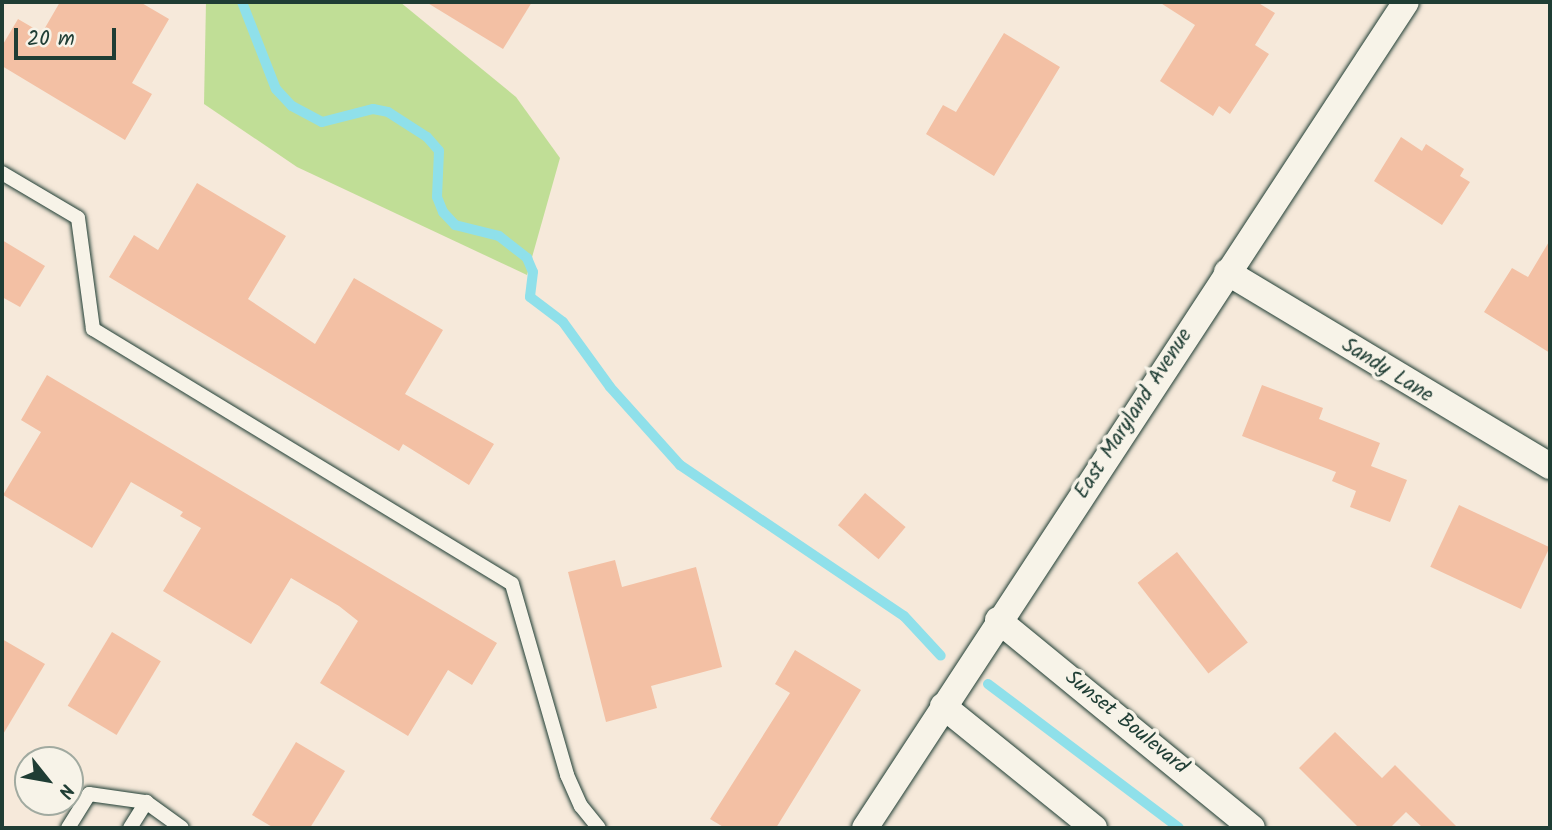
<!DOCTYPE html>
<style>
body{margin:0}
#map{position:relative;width:1552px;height:830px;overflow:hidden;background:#f6e9da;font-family:Kalam,sans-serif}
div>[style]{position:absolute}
.green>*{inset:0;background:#c0de96}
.stream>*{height:10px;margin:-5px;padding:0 5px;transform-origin:5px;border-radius:5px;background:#8fe0ea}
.building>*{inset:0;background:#f3c0a4;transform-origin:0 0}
.roads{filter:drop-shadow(0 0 2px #1f3d34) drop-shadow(0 0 2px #1f3d34)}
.service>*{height:14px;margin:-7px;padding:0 7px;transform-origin:7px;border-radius:7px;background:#f7f3e8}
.minor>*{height:26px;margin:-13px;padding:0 13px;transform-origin:13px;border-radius:13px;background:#f7f3e8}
span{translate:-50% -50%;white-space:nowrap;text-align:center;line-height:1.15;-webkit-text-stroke:7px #f7f3e8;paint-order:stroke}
.street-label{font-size:21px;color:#1f3d34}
.frame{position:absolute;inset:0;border:4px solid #1f3d34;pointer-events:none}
.north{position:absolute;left:14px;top:746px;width:70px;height:70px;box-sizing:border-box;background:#f7f3e8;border:2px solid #a1aaa0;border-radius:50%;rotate:121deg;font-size:19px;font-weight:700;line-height:28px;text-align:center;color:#1f3d34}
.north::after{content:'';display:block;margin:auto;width:24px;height:32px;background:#1f3d34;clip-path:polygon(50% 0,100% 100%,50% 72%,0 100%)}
.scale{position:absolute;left:14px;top:28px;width:102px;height:32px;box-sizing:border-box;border:4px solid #1f3d34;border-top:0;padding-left:9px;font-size:21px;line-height:24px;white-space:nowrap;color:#1f3d34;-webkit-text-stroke:5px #f7f3e8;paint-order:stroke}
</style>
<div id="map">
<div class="green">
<i style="clip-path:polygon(206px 2px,400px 2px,516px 97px,560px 158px,527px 275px,297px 167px,204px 104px)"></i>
</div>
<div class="stream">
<i style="left:242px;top:2px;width:93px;rotate:68.7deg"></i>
<i style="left:276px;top:89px;width:23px;rotate:47deg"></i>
<i style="left:292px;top:106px;width:34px;rotate:28deg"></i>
<i style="left:322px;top:122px;width:53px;rotate:-14.3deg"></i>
<i style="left:373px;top:109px;width:15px;rotate:11deg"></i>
<i style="left:388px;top:112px;width:46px;rotate:32.7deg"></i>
<i style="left:427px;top:137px;width:18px;rotate:49deg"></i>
<i style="left:439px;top:151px;width:46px;rotate:92.5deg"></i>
<i style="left:437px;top:197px;width:16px;rotate:68deg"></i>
<i style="left:443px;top:212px;width:18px;rotate:47deg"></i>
<i style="left:455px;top:225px;width:45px;rotate:14deg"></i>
<i style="left:499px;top:236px;width:36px;rotate:38deg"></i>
<i style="left:527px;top:258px;width:15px;rotate:67deg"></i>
<i style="left:533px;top:272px;width:25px;rotate:97deg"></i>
<i style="left:530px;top:297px;width:41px;rotate:37.1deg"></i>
<i style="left:563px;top:322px;width:80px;rotate:54.1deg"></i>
<i style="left:610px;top:387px;width:105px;rotate:48.1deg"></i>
<i style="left:680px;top:465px;width:270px;rotate:34deg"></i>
<i style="left:904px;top:616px;width:54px;rotate:47.2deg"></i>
<i style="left:988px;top:684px;width:239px;rotate:37deg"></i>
</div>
<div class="building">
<i style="clip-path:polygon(60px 2px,140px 2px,169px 19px,132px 83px,152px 94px,125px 140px,2px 66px,2px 46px,18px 19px,42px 33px)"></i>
<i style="clip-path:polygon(426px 2px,532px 2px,503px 49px)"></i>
<i style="clip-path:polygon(1159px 2px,1257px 2px,1275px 13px,1255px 45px,1269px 54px,1230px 114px,1219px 106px,1213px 116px,1160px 81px,1195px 25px)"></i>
<i style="clip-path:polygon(1004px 33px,1060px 67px,994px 176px,926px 134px,943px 105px,956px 112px)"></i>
<i style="clip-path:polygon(1401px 137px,1422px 151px,1426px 144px,1464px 169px,1460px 176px,1470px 182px,1442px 225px,1374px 181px)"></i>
<i style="clip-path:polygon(197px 183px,286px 236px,248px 299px,315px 344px,354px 278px,443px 330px,405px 394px,494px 444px,469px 485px,403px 444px,399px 451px,109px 277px,134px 235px,158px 250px)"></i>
<i style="clip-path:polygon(2px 240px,45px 266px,20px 307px,2px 297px)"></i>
<i style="clip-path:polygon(1550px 240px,1550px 353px,1484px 312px,1512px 268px,1528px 277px)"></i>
<i style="clip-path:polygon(47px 375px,497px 643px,472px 685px,448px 670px,408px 736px,320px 683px,358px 621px,339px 606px,291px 578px,251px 644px,163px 591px,201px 528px,180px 516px,183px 512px,131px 482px,92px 548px,3px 495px,41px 432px,21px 420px)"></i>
<i style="clip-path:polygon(1262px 385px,1323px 408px,1319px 419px,1380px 443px,1371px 466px,1407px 480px,1390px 522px,1350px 507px,1356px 491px,1332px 481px,1336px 472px,1242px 436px)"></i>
<i style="left:865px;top:493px;width:53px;height:42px;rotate:40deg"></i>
<i style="left:1459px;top:505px;width:100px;height:68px;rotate:25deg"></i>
<i style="left:1177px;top:552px;width:115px;height:50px;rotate:52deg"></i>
<i style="clip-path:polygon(615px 560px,622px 587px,696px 567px,722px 667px,651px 686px,657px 708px,606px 722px,568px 572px)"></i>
<i style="left:112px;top:632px;width:57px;height:86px;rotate:31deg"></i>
<i style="clip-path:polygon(2px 639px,45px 664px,2px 736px)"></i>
<i style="clip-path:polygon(795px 650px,861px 690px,776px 828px,725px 828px,710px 819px,790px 693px,775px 684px)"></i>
<i style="clip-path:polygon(1335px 732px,1382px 778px,1395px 765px,1458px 828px,1423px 828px,1406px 812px,1390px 828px,1359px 828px,1299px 768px)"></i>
<i style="clip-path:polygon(296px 742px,345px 771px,310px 828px,274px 828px,252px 815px)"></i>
</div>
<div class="roads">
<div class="service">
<i style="left:2px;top:173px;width:88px;rotate:30.6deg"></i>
<i style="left:78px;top:218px;width:112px;rotate:82.3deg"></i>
<i style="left:93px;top:329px;width:490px;rotate:31.3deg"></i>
<i style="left:512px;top:584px;width:199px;rotate:73.9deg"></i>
<i style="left:567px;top:775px;width:34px;rotate:66deg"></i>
<i style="left:581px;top:806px;width:28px;rotate:51deg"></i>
<i style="left:68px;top:828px;width:40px;rotate:-58deg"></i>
<i style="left:89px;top:794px;width:58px;rotate:8deg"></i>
<i style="left:146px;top:802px;width:44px;rotate:35.8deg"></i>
<i style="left:130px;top:828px;width:31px;rotate:-58deg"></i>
</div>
<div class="minor">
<i style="left:1227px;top:272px;width:377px;rotate:31deg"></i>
<i style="left:998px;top:620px;width:328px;rotate:39.3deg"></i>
<i style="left:943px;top:706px;width:194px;rotate:38.9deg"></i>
<i style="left:865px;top:828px;width:987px;rotate:-56.78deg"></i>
</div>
</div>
<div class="street-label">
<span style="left:1387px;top:371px;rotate:32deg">Sandy Lane</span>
<span style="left:1134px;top:414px;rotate:-57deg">East Maryland Avenue</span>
<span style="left:1126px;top:723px;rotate:39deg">Sunset Boulevard</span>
</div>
<div class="frame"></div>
<div class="north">N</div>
<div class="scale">20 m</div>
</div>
